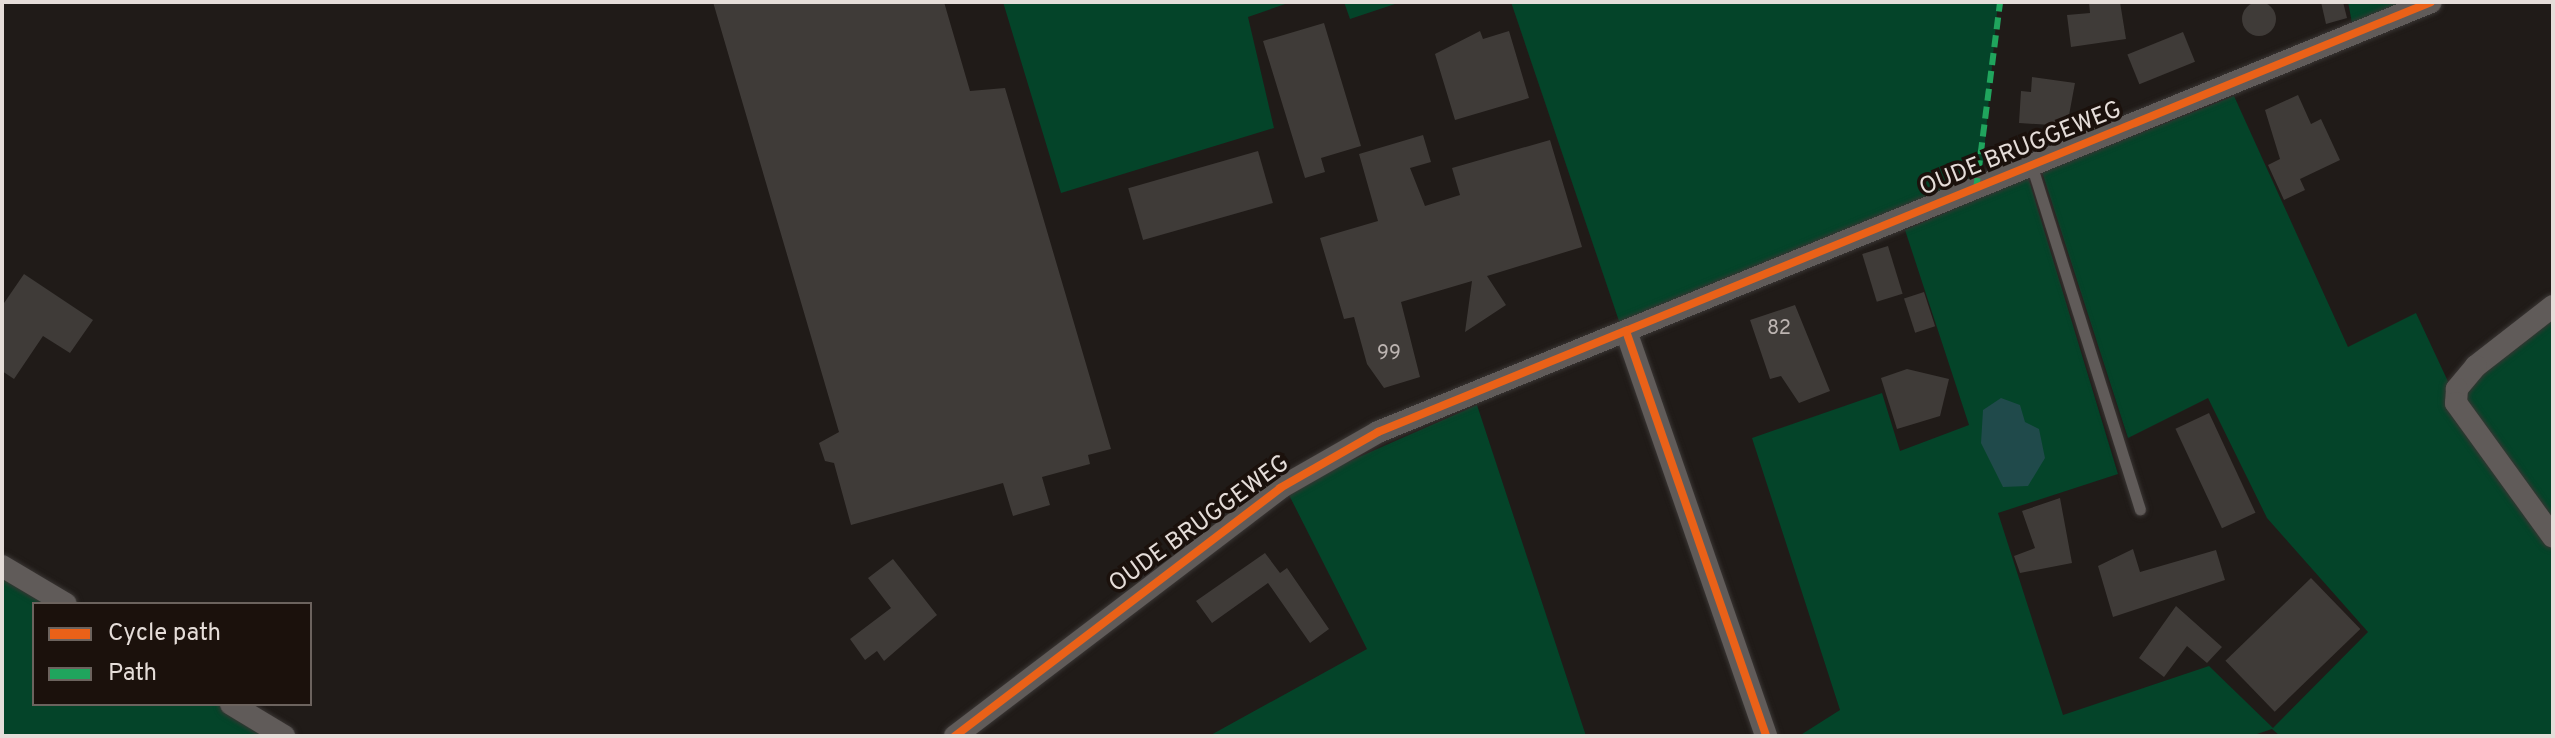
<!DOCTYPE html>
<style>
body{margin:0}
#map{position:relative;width:2555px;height:738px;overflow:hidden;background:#201b18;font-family:Overpass,sans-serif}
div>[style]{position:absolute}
.green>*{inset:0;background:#044429}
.water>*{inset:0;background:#204a4b}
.building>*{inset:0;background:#3f3b38;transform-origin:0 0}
.round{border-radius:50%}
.roads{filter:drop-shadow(0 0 2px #393533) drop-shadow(0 0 2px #393533)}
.service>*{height:11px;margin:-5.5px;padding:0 5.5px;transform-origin:5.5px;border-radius:5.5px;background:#605b59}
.minor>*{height:22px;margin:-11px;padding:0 11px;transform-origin:11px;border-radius:11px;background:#605b59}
.quiet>*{height:6px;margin-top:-3px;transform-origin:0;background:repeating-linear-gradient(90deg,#20a55d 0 12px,transparent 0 18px)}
.cycleway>*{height:8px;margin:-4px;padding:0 4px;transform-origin:4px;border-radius:4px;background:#ea6118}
span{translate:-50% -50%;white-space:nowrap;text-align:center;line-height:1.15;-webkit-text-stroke:7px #1b110c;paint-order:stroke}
.number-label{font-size:20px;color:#bcb4b1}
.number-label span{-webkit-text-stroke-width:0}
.street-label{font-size:24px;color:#e5ddd9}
.frame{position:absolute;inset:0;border:4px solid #e5ddd9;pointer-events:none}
.legend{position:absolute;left:32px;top:602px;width:280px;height:104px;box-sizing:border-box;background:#1b110c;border:2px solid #6c635e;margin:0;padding:10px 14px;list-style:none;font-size:24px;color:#e5ddd9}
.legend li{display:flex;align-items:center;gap:16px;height:40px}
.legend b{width:40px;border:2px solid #6c635e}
</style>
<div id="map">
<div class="green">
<i style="clip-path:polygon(1003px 2px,1291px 2px,1248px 17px,1274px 128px,1061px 193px)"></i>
<i style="clip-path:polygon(1344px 2px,1401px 2px,1350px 19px)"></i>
<i style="clip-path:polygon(1511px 2px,1998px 2px,1982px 174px,1620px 324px)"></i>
<i style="clip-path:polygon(2348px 2px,2415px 2px,2353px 28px)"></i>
<i style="clip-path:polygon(2234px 96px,2348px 347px,2416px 313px,2452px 390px,2553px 310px,2553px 736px,2280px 736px,2272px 729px,2251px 736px,1799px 736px,1840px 710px,1752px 438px,1882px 393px,1900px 451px,1969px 425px,1905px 230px,2028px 177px,2118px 474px,1998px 513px,2063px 715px,2209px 666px,2273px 728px,2368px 632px,2267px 518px,2208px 398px,2128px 438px,2042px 172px)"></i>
<i style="clip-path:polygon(1477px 405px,1586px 736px,1209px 736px,1367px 649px,1289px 495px,1334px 468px)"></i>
<i style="clip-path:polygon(2px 575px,52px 604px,34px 604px,34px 704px,220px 704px,272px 736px,2px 736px)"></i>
</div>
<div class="water">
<i style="clip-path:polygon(2001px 398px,2020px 405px,2025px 422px,2039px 429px,2045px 458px,2028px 486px,2003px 487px,1981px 443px,1983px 410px)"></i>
</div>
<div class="building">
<i style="clip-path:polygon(713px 2px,944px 2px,970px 91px,1005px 88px,1111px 449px,1088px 455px,1090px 464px,1042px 477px,1050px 505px,1013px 516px,1003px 483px,851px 525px,834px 463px,825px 461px,819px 443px,839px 432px)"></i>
<i style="clip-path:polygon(2089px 2px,2120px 2px,2126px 39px,2071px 47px,2067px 15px,2090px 13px)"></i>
<i style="clip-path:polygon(2321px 2px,2343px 2px,2347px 18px,2326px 24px)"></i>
<i class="round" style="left:2242px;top:2px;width:34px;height:34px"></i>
<i style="clip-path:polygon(1324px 23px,1361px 146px,1321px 158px,1325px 172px,1305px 178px,1263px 41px)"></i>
<i style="clip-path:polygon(1480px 31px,1483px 39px,1509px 31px,1529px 98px,1455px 120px,1435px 54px)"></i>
<i style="left:2183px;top:32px;width:32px;height:60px;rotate:68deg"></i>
<i style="clip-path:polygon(2032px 77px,2075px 83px,2067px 126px,2019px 123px,2021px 91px,2031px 92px)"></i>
<i style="clip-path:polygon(2298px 95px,2311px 124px,2321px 119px,2340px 160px,2300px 179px,2305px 190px,2284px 200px,2268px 165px,2280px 159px,2265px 110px)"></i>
<i style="clip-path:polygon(1423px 135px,1431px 162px,1410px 168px,1425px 206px,1460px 195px,1452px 168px,1550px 140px,1582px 247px,1487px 276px,1506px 305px,1465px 332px,1472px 281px,1401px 302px,1420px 377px,1384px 388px,1367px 364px,1354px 317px,1344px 319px,1320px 238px,1378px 221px,1359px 154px)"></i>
<i style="left:1258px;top:151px;width:54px;height:135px;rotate:74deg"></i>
<i style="left:1888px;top:246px;width:50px;height:27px;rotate:73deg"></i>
<i style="clip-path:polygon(24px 274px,93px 320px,70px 353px,43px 336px,14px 379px,2px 371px,2px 306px)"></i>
<i style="left:1924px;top:292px;width:36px;height:21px;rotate:72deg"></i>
<i style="clip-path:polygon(1795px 305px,1830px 391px,1799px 403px,1781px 376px,1770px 379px,1750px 320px)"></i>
<i style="clip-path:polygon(1907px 369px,1949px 379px,1940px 416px,1897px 429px,1881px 378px)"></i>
<i style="left:2209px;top:413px;width:110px;height:37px;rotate:65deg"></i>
<i style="clip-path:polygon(2060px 498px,2072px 563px,2020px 573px,2014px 556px,2035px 548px,2022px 511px)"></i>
<i style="clip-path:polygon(2133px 549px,2140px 572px,2216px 550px,2225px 580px,2113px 617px,2098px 566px)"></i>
<i style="clip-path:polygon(1265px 553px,1280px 573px,1287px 568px,1329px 629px,1310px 643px,1268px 583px,1212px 623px,1196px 601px)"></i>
<i style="clip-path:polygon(893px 559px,937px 615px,884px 661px,877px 651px,865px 660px,850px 639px,891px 608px,868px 578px)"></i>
<i style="left:2311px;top:578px;width:71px;height:119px;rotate:46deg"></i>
<i style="clip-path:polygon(2176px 606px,2222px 647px,2207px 663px,2187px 646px,2164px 677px,2139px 658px)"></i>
</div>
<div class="roads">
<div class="service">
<i style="left:2032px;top:167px;width:359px;rotate:72.5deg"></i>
</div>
<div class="minor">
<i style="left:2553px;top:306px;width:98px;rotate:142.1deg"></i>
<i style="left:2476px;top:366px;width:30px;rotate:130deg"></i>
<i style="left:2457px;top:389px;width:14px;rotate:94deg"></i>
<i style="left:2456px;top:403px;width:165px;rotate:54.1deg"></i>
<i style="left:1626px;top:331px;width:429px;rotate:70.9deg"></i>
<i style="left:2px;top:566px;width:74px;rotate:30.7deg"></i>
<i style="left:231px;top:704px;width:62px;rotate:31.1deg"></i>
<i style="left:955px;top:736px;width:409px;rotate:-37.3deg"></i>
<i style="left:1280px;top:488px;width:113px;rotate:-29.7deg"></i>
<i style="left:1378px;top:432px;width:1137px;rotate:-22.21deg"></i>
</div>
</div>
<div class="quiet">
<i style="left:1976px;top:190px;width:190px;rotate:-82.7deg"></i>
</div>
<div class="cycleway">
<i style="left:1626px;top:331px;width:429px;rotate:70.9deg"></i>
<i style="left:955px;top:736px;width:409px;rotate:-37.3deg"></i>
<i style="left:1280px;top:488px;width:113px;rotate:-29.7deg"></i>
<i style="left:1378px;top:432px;width:1137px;rotate:-22.21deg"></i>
</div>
<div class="number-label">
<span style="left:1779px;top:329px">82</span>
<span style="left:1389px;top:354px">99</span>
</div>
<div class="street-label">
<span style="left:2021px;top:150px;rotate:-22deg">OUDE BRUGGEWEG</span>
<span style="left:1200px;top:525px;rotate:-36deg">OUDE BRUGGEWEG</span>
</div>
<div class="frame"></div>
<ul class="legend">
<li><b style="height:10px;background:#ea6118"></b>Cycle path</li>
<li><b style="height:10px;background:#20a55d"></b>Path</li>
</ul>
</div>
